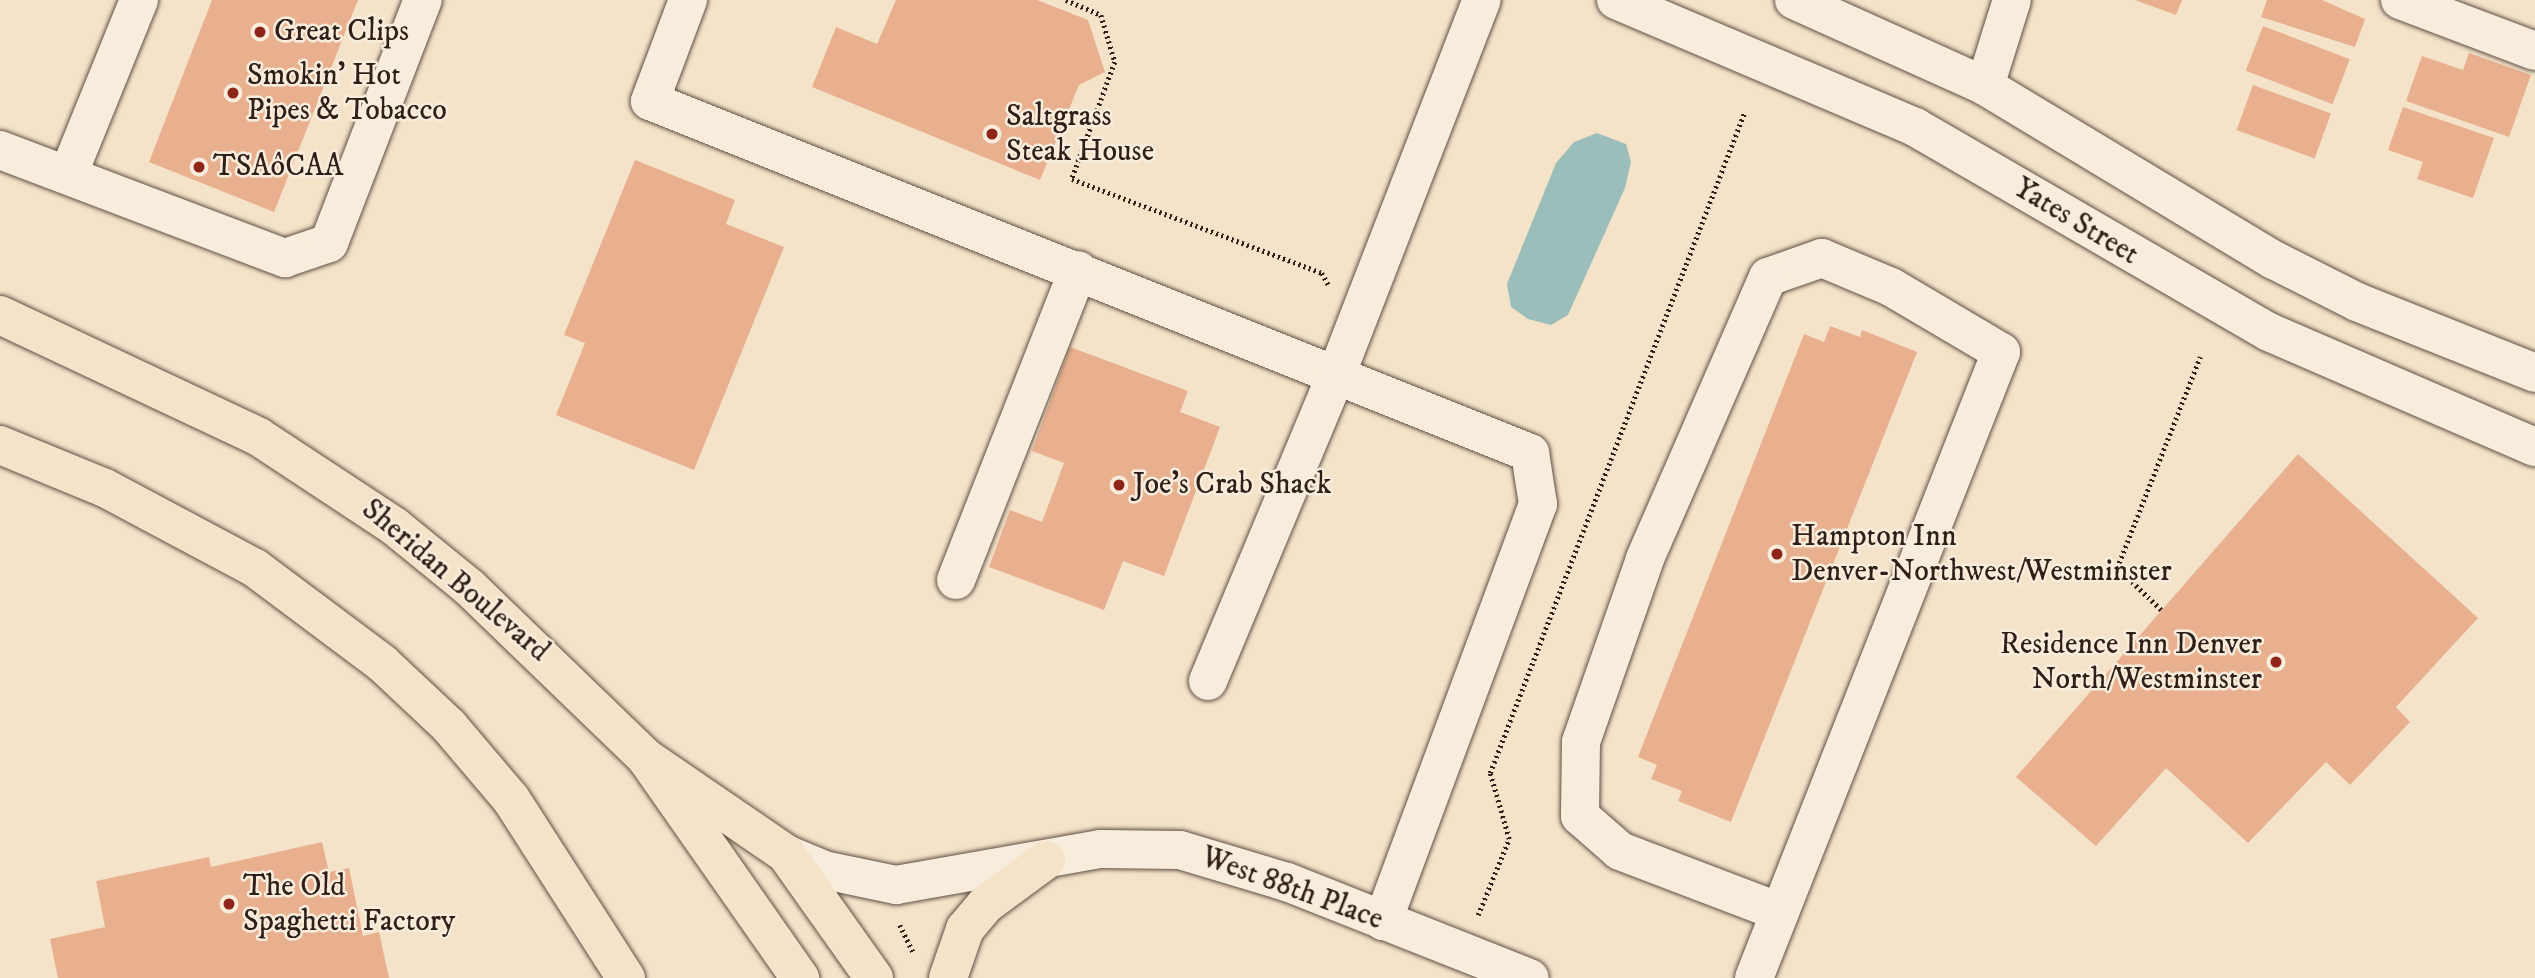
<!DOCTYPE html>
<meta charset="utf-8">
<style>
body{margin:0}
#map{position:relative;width:2535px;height:978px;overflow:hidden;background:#f4e3c9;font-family:"IM FELL DW Pica",serif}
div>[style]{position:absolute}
.water>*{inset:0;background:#9cbeba}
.building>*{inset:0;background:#e8b08f;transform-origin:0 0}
.path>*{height:4.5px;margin-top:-2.25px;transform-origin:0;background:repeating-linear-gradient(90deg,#2f1f18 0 2px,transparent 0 5.5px)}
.roads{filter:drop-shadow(0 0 2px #605044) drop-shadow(0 0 2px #605044)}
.minor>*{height:38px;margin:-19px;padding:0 19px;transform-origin:19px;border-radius:19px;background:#f8eddc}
.major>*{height:38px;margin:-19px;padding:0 19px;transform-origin:19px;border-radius:19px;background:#f4e3c9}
.highway>*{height:38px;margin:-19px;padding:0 19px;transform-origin:19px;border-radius:19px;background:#f4e3c9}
.dots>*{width:19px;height:19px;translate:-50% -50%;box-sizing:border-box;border:4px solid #f8eddc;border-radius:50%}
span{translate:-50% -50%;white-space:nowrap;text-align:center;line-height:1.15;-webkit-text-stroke:5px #f8eddc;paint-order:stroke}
.poi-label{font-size:30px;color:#2f1f18}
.left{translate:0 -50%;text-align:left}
.right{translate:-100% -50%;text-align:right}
.street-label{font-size:30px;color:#2f1f18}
</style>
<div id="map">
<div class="water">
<i style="clip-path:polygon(1597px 133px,1626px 144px,1631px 162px,1625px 188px,1568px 315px,1551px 325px,1528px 319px,1511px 307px,1507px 284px,1556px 163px,1574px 142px)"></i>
</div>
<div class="building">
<i style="clip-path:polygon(212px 0,358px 0,274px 212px,149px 162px)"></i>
<i style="clip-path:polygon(896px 0,1037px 0,1088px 20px,1105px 72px,1079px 85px,1040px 180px,812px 87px,836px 27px,877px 44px)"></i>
<i style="clip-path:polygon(2135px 0,2182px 0,2176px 15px)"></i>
<i style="clip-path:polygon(2267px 0,2322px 0,2365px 19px,2355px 47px,2261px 17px)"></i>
<i style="left:2263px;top:26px;width:93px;height:48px;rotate:21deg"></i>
<i style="clip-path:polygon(2469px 53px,2531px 75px,2509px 137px,2406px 101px,2422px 56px,2463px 70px)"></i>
<i style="left:2253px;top:85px;width:83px;height:48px;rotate:20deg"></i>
<i style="clip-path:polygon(2403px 107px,2494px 138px,2473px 198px,2417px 179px,2423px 162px,2388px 150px)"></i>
<i style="clip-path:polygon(635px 160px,735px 200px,726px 224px,784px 247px,694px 470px,556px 415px,585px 343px,564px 335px)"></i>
<i style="clip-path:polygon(1830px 326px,1860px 337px,1862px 330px,1917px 352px,1731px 822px,1678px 801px,1682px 791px,1651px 779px,1657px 765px,1638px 757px,1804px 334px,1824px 342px)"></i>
<i style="clip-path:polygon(1070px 347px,1188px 391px,1180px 412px,1220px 427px,1164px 576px,1123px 561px,1104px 610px,989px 567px,1010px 510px,1042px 522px,1064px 463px,1032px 451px)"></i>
<i style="clip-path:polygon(2298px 454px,2478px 618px,2396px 707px,2410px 722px,2350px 785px,2326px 762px,2248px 843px,2166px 768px,2096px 846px,2016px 777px)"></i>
<i style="clip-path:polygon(322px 842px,329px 872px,349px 868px,363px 936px,379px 932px,389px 978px,58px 978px,50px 939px,105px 927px,96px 881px,209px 857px,211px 867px)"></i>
</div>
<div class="path">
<i style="left:1066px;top:0;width:38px;rotate:23deg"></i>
<i style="left:1101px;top:15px;width:49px;rotate:73.4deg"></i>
<i style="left:1115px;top:62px;width:125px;rotate:110.2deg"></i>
<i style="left:1072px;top:179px;width:267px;rotate:20.6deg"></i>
<i style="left:1322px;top:273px;width:13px;rotate:61deg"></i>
<i style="left:2161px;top:610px;width:61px;rotate:-136.3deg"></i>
<i style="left:2117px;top:568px;width:227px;rotate:-68.5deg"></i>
<i style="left:1478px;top:915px;width:82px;rotate:-67.8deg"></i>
<i style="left:1509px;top:839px;width:69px;rotate:-106.1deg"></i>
<i style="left:1490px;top:773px;width:709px;rotate:-68.93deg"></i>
<i style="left:900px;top:925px;width:32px;rotate:64deg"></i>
</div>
<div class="roads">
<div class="minor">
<i style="left:688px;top:0;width:108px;rotate:110.6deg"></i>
<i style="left:650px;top:101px;width:948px;rotate:21.8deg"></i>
<i style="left:1530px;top:453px;width:52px;rotate:81.1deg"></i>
<i style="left:1538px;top:504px;width:445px;rotate:110.4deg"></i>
<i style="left:1616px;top:0;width:325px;rotate:23deg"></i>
<i style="left:1915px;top:127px;width:409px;rotate:30.1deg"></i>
<i style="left:2269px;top:332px;width:290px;rotate:23.4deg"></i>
<i style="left:1794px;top:0;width:209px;rotate:24.2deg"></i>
<i style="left:1985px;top:86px;width:337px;rotate:31.1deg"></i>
<i style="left:2274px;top:260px;width:93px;rotate:26.8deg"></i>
<i style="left:2357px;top:302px;width:192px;rotate:21.7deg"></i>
<i style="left:2400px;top:0;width:144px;rotate:20.7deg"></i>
<i style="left:1985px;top:86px;width:90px;rotate:-72.6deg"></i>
<i style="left:0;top:150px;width:305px;rotate:20.8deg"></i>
<i style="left:285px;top:258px;width:46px;rotate:-18.8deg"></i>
<i style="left:329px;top:243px;width:261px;rotate:-68.9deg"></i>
<i style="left:68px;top:175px;width:189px;rotate:-67.9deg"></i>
<i style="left:956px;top:580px;width:333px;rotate:-68.5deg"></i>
<i style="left:1208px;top:681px;width:334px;rotate:-67.3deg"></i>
<i style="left:1337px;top:373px;width:400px;rotate:-68.8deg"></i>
<i style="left:786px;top:854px;width:41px;rotate:22.8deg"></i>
<i style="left:824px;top:870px;width:74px;rotate:11.8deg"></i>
<i style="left:896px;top:885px;width:208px;rotate:-10deg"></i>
<i style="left:1101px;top:849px;width:79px;rotate:0.7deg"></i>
<i style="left:1180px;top:850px;width:112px;rotate:16.7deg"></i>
<i style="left:1287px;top:882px;width:261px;rotate:21.6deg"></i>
<i style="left:1754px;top:978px;width:673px;rotate:-68.47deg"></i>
<i style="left:2001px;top:352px;width:128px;rotate:-149.4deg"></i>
<i style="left:1891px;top:287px;width:75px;rotate:-157.2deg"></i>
<i style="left:1822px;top:258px;width:57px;rotate:160.6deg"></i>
<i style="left:1768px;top:277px;width:308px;rotate:113.6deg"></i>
<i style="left:1645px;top:559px;width:194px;rotate:109.3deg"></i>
<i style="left:1581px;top:742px;width:74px;rotate:90.8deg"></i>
<i style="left:1580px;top:816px;width:53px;rotate:41.2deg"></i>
<i style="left:1620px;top:851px;width:171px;rotate:20.9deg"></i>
</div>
<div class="major">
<i style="left:0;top:315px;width:286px;rotate:25.2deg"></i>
<i style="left:259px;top:437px;width:162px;rotate:33.4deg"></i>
<i style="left:394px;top:526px;width:97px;rotate:39.1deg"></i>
<i style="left:469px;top:587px;width:246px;rotate:44deg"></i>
<i style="left:646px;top:758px;width:269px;rotate:55deg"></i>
<i style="left:0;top:445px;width:113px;rotate:22.3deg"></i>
<i style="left:105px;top:488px;width:170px;rotate:28.1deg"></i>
<i style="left:255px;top:568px;width:159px;rotate:36.8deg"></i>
<i style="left:382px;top:663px;width:92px;rotate:43.2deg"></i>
<i style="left:449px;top:726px;width:96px;rotate:49.7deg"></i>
<i style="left:511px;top:799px;width:213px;rotate:57.3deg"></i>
</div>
<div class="highway">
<i style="left:646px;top:758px;width:170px;rotate:34.4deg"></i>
<i style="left:786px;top:854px;width:152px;rotate:54.6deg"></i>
<i style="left:948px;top:978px;width:52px;rotate:-70.9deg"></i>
<i style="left:965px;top:929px;width:31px;rotate:-50deg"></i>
<i style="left:985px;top:905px;width:76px;rotate:-36.4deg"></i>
</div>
</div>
<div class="dots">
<i style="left:260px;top:32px;background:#8f2418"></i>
<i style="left:233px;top:93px;background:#8f2418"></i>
<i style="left:992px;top:134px;background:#8f2418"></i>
<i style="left:199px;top:167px;background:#8f2418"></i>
<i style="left:1119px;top:485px;background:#8f2418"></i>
<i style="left:1777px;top:554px;background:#8f2418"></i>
<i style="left:2276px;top:662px;background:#8f2418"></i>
<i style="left:229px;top:904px;background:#8f2418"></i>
</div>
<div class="poi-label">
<span class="left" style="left:274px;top:32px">Great Clips</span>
<span class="left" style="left:247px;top:93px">Smokin' Hot<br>Pipes &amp; Tobacco</span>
<span class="left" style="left:1006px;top:134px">Saltgrass<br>Steak House</span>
<span class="left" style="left:213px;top:167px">TSAôCAA</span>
<span class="left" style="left:1133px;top:485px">Joe's Crab Shack</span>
<span class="left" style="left:1791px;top:554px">Hampton Inn<br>Denver-Northwest/Westminster</span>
<span class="right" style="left:2262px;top:662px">Residence Inn Denver<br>North/Westminster</span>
<span class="left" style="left:243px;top:904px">The Old<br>Spaghetti Factory</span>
</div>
<div class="street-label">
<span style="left:2076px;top:222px;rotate:31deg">Yates Street</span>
<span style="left:455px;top:581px;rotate:40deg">Sheridan Boulevard</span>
<span style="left:1292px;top:889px;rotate:20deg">West 88th Place</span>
</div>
</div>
